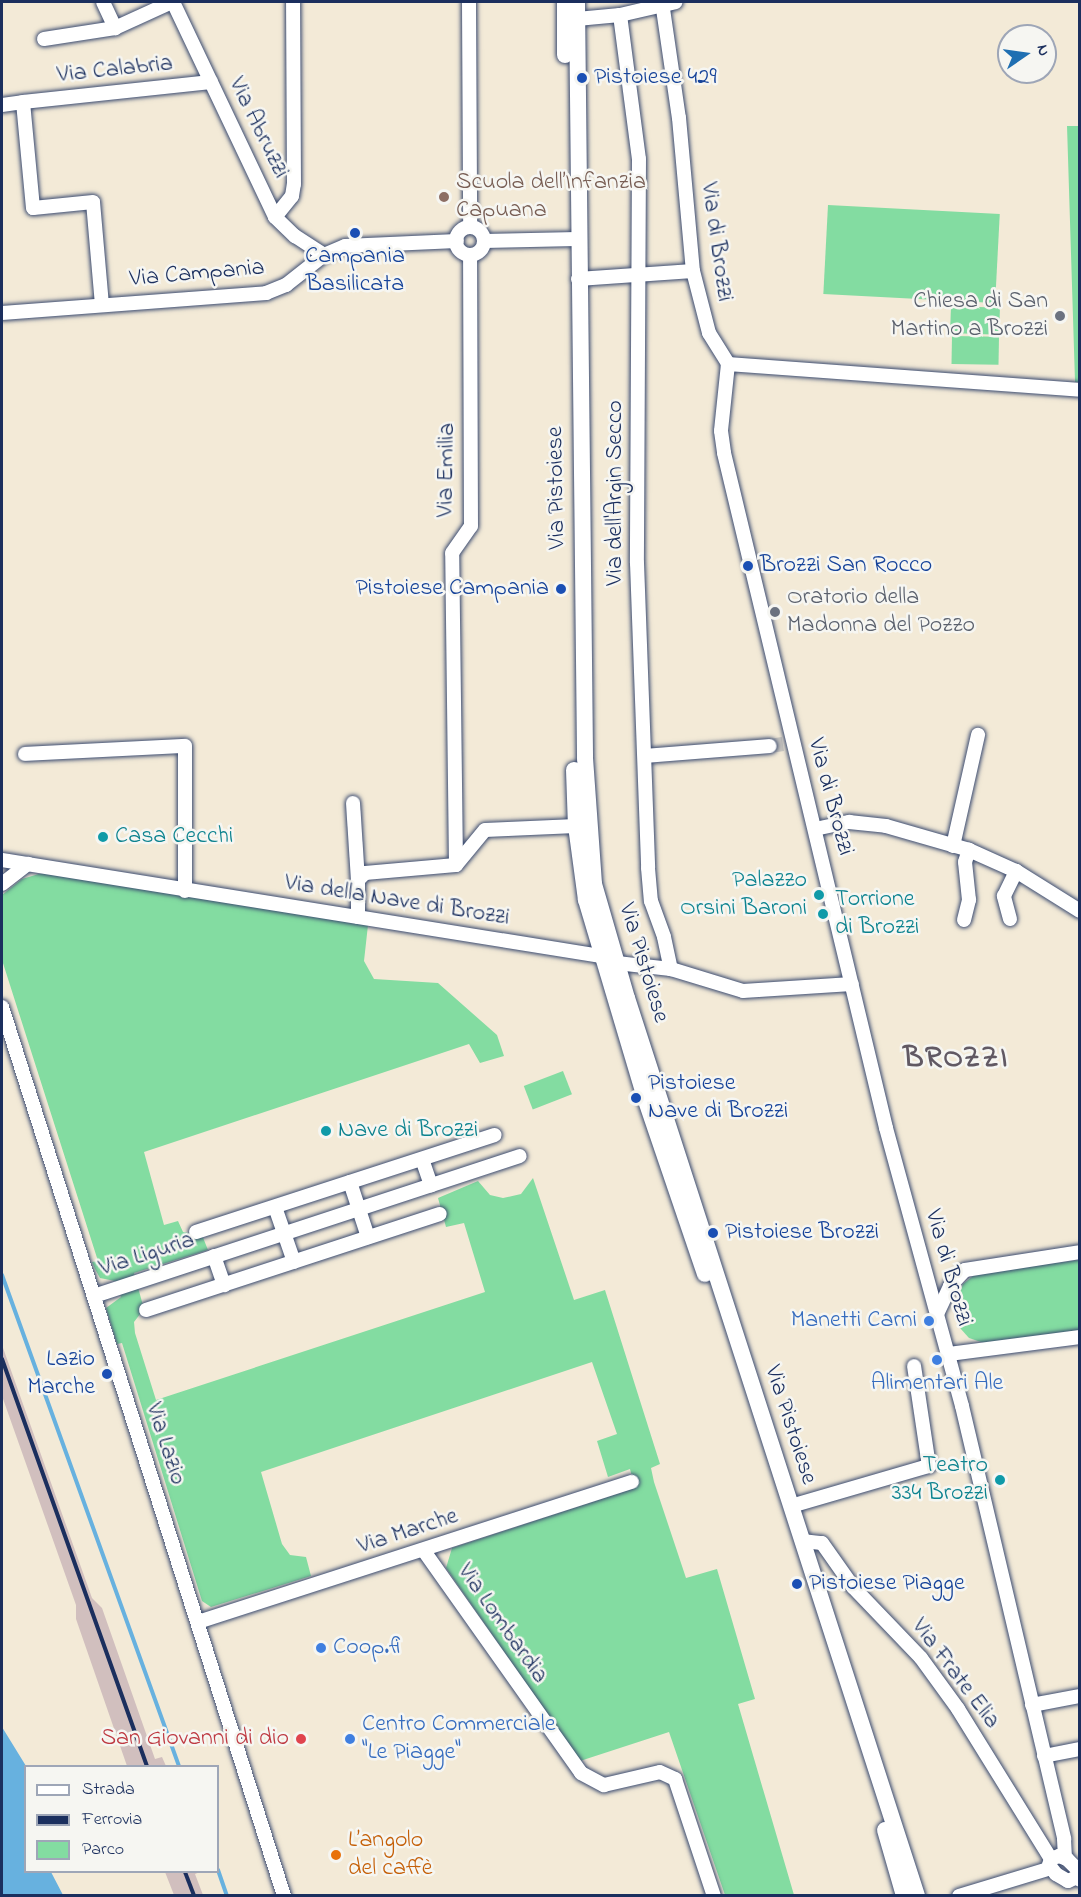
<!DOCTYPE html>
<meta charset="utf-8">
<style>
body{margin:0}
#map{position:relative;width:1081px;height:1897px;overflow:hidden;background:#f3ead7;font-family:"Indie Flower",sans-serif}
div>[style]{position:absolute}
.industrial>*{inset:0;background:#d1bfbe}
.green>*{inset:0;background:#83dca1;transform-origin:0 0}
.water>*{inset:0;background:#67b1df}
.stream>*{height:4px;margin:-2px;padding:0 2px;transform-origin:2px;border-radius:2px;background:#67b1df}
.minor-tunnel>*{height:14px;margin-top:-7px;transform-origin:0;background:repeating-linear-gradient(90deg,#c8c5bf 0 14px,transparent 0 21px)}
.roads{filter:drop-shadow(0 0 2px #3b4b70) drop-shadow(0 0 2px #3b4b70)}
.minor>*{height:14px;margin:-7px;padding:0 7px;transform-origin:7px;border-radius:7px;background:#fff}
.minor>.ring{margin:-7px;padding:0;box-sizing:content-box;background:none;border:14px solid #fff;border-radius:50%}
.major>*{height:16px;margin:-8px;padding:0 8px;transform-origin:8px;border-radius:8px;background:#fff}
.rail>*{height:4px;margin:-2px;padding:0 2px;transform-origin:2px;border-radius:2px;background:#1b2f5e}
.dots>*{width:16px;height:16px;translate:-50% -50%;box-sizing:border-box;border:3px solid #f6f6f2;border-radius:50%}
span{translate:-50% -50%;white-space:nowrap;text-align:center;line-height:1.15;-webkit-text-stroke:5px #f6f6f2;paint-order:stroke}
.street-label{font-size:24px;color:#1b2f5e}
.transit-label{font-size:24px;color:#164399}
.left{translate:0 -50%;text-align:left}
.right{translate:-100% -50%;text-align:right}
.education-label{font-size:24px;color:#785e54}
.worship-label{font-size:24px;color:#5b616d}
.culture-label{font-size:24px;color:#0d838f}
.shop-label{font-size:24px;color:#366cbe}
.health-label{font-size:24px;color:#be3a42}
.food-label{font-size:24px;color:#c56008}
.district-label{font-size:30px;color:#615963;font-weight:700;letter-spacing:1.5px}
.frame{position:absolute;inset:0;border:3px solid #1b2f5e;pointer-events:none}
.legend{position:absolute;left:24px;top:1765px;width:195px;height:108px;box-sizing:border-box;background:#f6f6f2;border:2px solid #9ea6b7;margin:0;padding:8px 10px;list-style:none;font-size:18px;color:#1b2f5e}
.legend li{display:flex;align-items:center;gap:12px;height:30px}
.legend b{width:30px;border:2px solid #9ea6b7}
.north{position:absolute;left:997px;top:24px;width:60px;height:60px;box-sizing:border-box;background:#f6f6f2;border:2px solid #9ea6b7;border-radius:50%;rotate:77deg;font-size:16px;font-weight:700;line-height:24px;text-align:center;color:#1b2f5e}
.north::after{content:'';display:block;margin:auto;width:21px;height:27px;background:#1f6fb2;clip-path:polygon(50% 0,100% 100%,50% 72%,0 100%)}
</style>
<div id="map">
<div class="industrial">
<i style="clip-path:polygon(2px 1345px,92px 1598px,102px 1608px,155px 1759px,162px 1757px,166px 1766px,127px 1766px,76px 1619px,76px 1605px,2px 1396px)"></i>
<i style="clip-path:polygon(165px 1872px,200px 1872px,195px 1874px,203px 1895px,174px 1895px)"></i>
</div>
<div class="green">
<i style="clip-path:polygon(1067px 126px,1080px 126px,1080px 382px,1075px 382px)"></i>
<i style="left:828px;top:205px;width:172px;height:89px;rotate:3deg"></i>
<i style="left:951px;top:306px;width:49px;height:27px;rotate:2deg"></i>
<i style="left:952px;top:336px;width:47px;height:28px;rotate:1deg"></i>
<i style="clip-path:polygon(42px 873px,368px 925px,364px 961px,374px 979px,438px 983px,497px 1035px,504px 1056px,480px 1063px,469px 1044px,144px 1152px,164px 1225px,178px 1221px,183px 1232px,202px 1235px,208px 1250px,134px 1273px,144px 1309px,134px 1322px,135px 1333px,156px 1400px,485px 1292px,464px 1223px,446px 1227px,438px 1198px,478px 1181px,490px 1195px,503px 1198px,521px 1194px,533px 1178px,574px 1300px,605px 1290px,660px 1464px,651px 1468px,654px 1482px,686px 1578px,717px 1569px,755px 1699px,738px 1704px,794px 1895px,725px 1895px,669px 1732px,580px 1761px,446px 1568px,452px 1548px,635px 1488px,630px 1469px,608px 1477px,597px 1441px,617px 1434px,592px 1362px,261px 1472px,282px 1544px,290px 1555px,306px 1557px,311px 1576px,211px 1607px,202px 1601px,122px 1343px,117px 1344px,106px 1308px,121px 1297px,115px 1281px,100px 1278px,95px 1269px,92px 1262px,98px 1261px,2px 960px,2px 895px,22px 879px)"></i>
<i style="left:563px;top:1071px;width:25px;height:42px;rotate:69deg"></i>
<i style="clip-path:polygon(1079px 1260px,1079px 1331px,990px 1345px,969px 1338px,960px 1328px,958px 1298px,963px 1284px,977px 1273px)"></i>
</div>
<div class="water">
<i style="clip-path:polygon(2px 1727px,26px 1766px,26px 1872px,51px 1872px,63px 1895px,2px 1895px)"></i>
</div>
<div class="stream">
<i style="left:2px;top:1275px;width:522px;rotate:70.18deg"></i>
<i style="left:218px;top:1870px;width:28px;rotate:71deg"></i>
</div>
<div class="minor-tunnel">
<i style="left:770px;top:746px;width:13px;rotate:-9deg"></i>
</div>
<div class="roads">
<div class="minor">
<i style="left:103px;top:2px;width:29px;rotate:65deg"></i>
<i style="left:173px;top:2px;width:238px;rotate:64.6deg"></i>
<i style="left:275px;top:217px;width:28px;rotate:44deg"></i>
<i style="left:295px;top:236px;width:35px;rotate:33deg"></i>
<i style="left:469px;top:2px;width:225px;rotate:89.7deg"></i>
<i style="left:662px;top:2px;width:117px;rotate:81.7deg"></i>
<i style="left:679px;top:118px;width:154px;rotate:84.8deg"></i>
<i style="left:693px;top:271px;width:64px;rotate:75.5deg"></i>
<i style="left:709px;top:333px;width:36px;rotate:58deg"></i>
<i style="left:728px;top:364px;width:67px;rotate:96deg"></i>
<i style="left:721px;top:431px;width:22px;rotate:82deg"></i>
<i style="left:724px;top:453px;width:694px;rotate:76.5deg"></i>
<i style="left:886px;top:1128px;width:288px;rotate:74.7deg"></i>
<i style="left:962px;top:1406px;width:445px;rotate:76.7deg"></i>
<i style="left:1064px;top:1839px;width:19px;rotate:87deg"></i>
<i style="left:620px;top:15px;width:145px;rotate:82.5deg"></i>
<i style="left:639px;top:159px;width:404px;rotate:90.3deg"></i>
<i style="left:637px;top:563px;width:305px;rotate:87.9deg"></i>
<i style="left:648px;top:868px;width:33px;rotate:85deg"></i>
<i style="left:651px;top:901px;width:38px;rotate:70deg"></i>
<i style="left:664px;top:937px;width:33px;rotate:78deg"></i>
<i style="left:577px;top:19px;width:43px;rotate:-5.3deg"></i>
<i style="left:620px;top:15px;width:57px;rotate:-13.1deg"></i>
<i style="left:44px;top:39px;width:72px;rotate:-8.8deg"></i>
<i style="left:115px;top:28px;width:63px;rotate:-24.5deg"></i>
<i style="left:2px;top:105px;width:21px;rotate:-8deg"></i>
<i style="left:275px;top:217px;width:27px;rotate:-51deg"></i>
<i style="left:292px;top:196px;width:12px;rotate:-81deg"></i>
<i style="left:294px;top:184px;width:182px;rotate:-90.3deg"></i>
<i class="ring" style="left:456px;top:227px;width:14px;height:14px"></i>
<i style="left:484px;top:241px;width:93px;rotate:-1.2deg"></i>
<i style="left:578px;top:279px;width:115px;rotate:-4deg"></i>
<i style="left:102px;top:305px;width:103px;rotate:-95deg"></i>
<i style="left:93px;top:202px;width:60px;rotate:174.3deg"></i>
<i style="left:33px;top:208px;width:106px;rotate:-95.4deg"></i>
<i style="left:23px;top:102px;width:189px;rotate:-6.1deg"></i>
<i style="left:2px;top:313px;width:265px;rotate:-4.3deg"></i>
<i style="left:266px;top:293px;width:22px;rotate:-22deg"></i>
<i style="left:286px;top:285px;width:48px;rotate:-38.3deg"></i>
<i style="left:324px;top:255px;width:23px;rotate:-23deg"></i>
<i style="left:345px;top:246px;width:112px;rotate:-2.6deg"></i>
<i style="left:728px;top:364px;width:353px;rotate:4.2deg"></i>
<i style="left:25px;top:754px;width:160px;rotate:-2.9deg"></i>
<i style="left:185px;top:746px;width:145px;rotate:90deg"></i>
<i style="left:645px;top:756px;width:125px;rotate:-4.6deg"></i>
<i style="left:353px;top:803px;width:77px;rotate:86.3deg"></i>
<i style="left:815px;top:829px;width:35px;rotate:-12deg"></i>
<i style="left:849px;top:822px;width:37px;rotate:6deg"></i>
<i style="left:886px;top:826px;width:86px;rotate:16.1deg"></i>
<i style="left:969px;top:850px;width:51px;rotate:24.1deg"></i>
<i style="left:1016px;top:871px;width:75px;rotate:32deg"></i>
<i style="left:953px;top:846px;width:114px;rotate:-77.3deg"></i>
<i style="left:2px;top:860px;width:607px;rotate:9.11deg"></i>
<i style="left:456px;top:865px;width:312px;rotate:-90.7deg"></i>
<i style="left:452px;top:553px;width:33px;rotate:-55deg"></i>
<i style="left:471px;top:526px;width:271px;rotate:-90.2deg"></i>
<i style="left:2px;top:884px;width:33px;rotate:-38deg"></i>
<i style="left:358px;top:917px;width:37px;rotate:-90deg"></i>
<i style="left:358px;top:880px;width:10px;rotate:-45deg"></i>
<i style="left:365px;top:873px;width:91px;rotate:-5deg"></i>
<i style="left:456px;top:865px;width:45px;rotate:-50.4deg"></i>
<i style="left:485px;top:830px;width:91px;rotate:-2.5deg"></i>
<i style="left:1010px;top:919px;width:24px;rotate:-105deg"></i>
<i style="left:1004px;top:896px;width:28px;rotate:-64deg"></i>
<i style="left:964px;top:920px;width:21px;rotate:-76deg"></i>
<i style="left:969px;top:900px;width:38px;rotate:-96deg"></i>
<i style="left:965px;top:862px;width:13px;rotate:-72deg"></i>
<i style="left:617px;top:963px;width:54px;rotate:6.3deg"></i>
<i style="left:671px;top:969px;width:75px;rotate:17deg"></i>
<i style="left:743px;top:991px;width:109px;rotate:-3.7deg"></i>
<i style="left:2px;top:1007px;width:933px;rotate:72.4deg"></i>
<i style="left:422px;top:1159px;width:28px;rotate:71deg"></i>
<i style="left:350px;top:1182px;width:58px;rotate:71.9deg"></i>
<i style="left:275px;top:1207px;width:58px;rotate:70.9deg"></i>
<i style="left:196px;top:1232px;width:314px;rotate:-18deg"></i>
<i style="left:214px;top:1256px;width:31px;rotate:71deg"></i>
<i style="left:94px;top:1296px;width:448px;rotate:-18.2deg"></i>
<i style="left:146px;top:1310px;width:309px;rotate:-18.1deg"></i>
<i style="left:938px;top:1312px;width:29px;rotate:-65deg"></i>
<i style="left:950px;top:1286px;width:22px;rotate:-47deg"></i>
<i style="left:965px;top:1270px;width:116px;rotate:-8.9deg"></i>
<i style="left:949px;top:1354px;width:132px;rotate:-7.4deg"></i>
<i style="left:791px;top:1506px;width:144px;rotate:-16.2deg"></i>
<i style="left:929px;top:1466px;width:101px;rotate:-98.5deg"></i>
<i style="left:802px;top:1541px;width:20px;rotate:6deg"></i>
<i style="left:822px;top:1543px;width:54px;rotate:54.8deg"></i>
<i style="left:853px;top:1587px;width:98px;rotate:46.2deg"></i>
<i style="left:921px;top:1658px;width:63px;rotate:54deg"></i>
<i style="left:958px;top:1709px;width:176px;rotate:58.2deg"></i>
<i style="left:424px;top:1551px;width:272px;rotate:54.7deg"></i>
<i style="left:581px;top:1773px;width:26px;rotate:28deg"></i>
<i style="left:604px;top:1785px;width:57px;rotate:-13.1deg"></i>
<i style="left:660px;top:1772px;width:17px;rotate:25deg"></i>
<i style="left:675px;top:1779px;width:123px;rotate:71.6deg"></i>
<i style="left:198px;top:1622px;width:456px;rotate:-17.9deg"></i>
<i style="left:1032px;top:1705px;width:49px;rotate:-10.6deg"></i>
<i style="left:1044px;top:1756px;width:37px;rotate:-11deg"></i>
<i style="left:1077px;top:1877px;width:10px;rotate:156deg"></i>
<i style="left:1068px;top:1881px;width:14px;rotate:-150deg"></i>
<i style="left:1056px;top:1874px;width:11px;rotate:-128deg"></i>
<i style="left:1049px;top:1865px;width:6px;rotate:-72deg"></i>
<i style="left:1051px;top:1859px;width:9px;rotate:-21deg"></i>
<i style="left:1059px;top:1856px;width:9px;rotate:21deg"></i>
<i style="left:1067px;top:1859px;width:14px;rotate:45deg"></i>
<i style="left:1077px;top:1869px;width:11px;rotate:75deg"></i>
<i style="left:959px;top:1896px;width:96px;rotate:-16.9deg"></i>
</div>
<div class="major">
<i style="left:565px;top:2px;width:53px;rotate:90deg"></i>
<i style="left:577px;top:2px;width:756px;rotate:89.39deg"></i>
<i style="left:585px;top:758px;width:126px;rotate:85.9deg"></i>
<i style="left:594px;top:884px;width:119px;rotate:73.9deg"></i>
<i style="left:627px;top:998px;width:944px;rotate:72.1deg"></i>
<i style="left:574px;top:770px;width:56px;rotate:88deg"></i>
<i style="left:576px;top:826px;width:75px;rotate:82.3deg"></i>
<i style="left:586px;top:900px;width:203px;rotate:73.4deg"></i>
<i style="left:644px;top:1095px;width:189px;rotate:71.2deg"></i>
<i style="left:885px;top:1830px;width:69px;rotate:73.9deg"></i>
</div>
</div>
<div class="rail">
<i style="left:2px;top:1359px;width:432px;rotate:70.4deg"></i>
<i style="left:185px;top:1872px;width:26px;rotate:69deg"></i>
</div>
<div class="dots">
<i style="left:582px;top:78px;background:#1a4fb4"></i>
<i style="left:444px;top:197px;background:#8d6e63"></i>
<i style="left:355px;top:233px;background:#1a4fb4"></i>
<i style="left:1060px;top:316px;background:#6b7280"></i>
<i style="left:748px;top:566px;background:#1a4fb4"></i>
<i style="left:561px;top:589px;background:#1a4fb4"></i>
<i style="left:775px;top:612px;background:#6b7280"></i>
<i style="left:103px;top:837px;background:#0f9aa8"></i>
<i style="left:819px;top:895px;background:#0f9aa8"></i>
<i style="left:823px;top:914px;background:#0f9aa8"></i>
<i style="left:636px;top:1098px;background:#1a4fb4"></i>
<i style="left:326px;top:1131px;background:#0f9aa8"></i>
<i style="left:713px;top:1233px;background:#1a4fb4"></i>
<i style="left:929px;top:1321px;background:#3f7fe0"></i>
<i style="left:937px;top:1360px;background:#3f7fe0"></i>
<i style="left:107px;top:1374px;background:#1a4fb4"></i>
<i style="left:1000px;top:1480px;background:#0f9aa8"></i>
<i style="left:797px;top:1584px;background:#1a4fb4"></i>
<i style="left:321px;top:1648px;background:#3f7fe0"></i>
<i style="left:301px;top:1739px;background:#e0444e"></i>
<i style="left:350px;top:1739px;background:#3f7fe0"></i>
<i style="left:336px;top:1855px;background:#e8710a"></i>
</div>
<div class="street-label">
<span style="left:115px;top:70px;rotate:-6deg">Via Calabria</span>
<span style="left:258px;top:128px;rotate:64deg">Via Abruzzi</span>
<span style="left:716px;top:242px;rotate:82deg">Via di Brozzi</span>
<span style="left:197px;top:274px;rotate:-5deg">Via Campania</span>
<span style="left:447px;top:470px;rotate:-89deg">Via Emilia</span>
<span style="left:557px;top:488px;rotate:-91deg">Via Pistoiese</span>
<span style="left:616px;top:493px;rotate:-90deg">Via dell'Argin Secco</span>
<span style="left:830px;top:797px;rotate:75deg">Via di Brozzi</span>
<span style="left:397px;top:901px;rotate:9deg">Via della Nave di Brozzi</span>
<span style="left:643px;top:963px;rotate:73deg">Via Pistoiese</span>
<span style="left:147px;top:1255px;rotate:-18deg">Via Liguria</span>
<span style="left:948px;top:1268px;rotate:74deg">Via di Brozzi</span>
<span style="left:790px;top:1425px;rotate:72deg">Via Pistoiese</span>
<span style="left:165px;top:1444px;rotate:72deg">Via Lazio</span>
<span style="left:408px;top:1532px;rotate:-18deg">Via Marche</span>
<span style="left:502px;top:1624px;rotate:55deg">Via Lombardia</span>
<span style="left:955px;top:1674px;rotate:53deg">Via Frate Elia</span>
</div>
<div class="transit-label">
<span class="left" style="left:594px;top:78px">Pistoiese 429</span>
<span style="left:355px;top:271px">Campania<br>Basilicata</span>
<span class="left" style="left:760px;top:566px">Brozzi San Rocco</span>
<span class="right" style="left:549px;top:589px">Pistoiese Campania</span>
<span class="left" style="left:648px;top:1098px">Pistoiese<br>Nave di Brozzi</span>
<span class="left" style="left:725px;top:1233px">Pistoiese Brozzi</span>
<span class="right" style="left:95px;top:1374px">Lazio<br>Marche</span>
<span class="left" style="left:809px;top:1584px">Pistoiese Piagge</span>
</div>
<div class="education-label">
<span class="left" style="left:456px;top:197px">Scuola dell’Infanzia<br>Capuana</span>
</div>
<div class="worship-label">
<span class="right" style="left:1048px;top:316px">Chiesa di San<br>Martino a Brozzi</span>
<span class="left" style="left:787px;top:612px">Oratorio della<br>Madonna del Pozzo</span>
</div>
<div class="culture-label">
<span class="left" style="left:115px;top:837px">Casa Cecchi</span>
<span class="right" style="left:807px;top:895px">Palazzo<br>Orsini Baroni</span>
<span class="left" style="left:835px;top:914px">Torrione<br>di Brozzi</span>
<span class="left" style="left:338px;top:1131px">Nave di Brozzi</span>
<span class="right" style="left:988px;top:1480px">Teatro<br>334 Brozzi</span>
</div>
<div class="shop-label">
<span class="right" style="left:917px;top:1321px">Manetti Carni</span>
<span style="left:937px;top:1384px">Alimentari Ale</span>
<span class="left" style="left:333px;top:1648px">Coop.fi</span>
<span class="left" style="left:362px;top:1739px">Centro Commerciale<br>"Le Piagge"</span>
</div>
<div class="health-label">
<span class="right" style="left:289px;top:1739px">San Giovanni di dio</span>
</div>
<div class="food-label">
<span class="left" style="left:348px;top:1855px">L’angolo<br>del caffè</span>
</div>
<div class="district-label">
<span style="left:956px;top:1059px">BROZZI</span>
</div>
<div class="frame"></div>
<ul class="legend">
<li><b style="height:8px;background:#fff"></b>Strada</li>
<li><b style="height:8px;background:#1b2f5e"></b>Ferrovia</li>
<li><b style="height:16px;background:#83dca1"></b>Parco</li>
</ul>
<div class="north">N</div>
</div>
